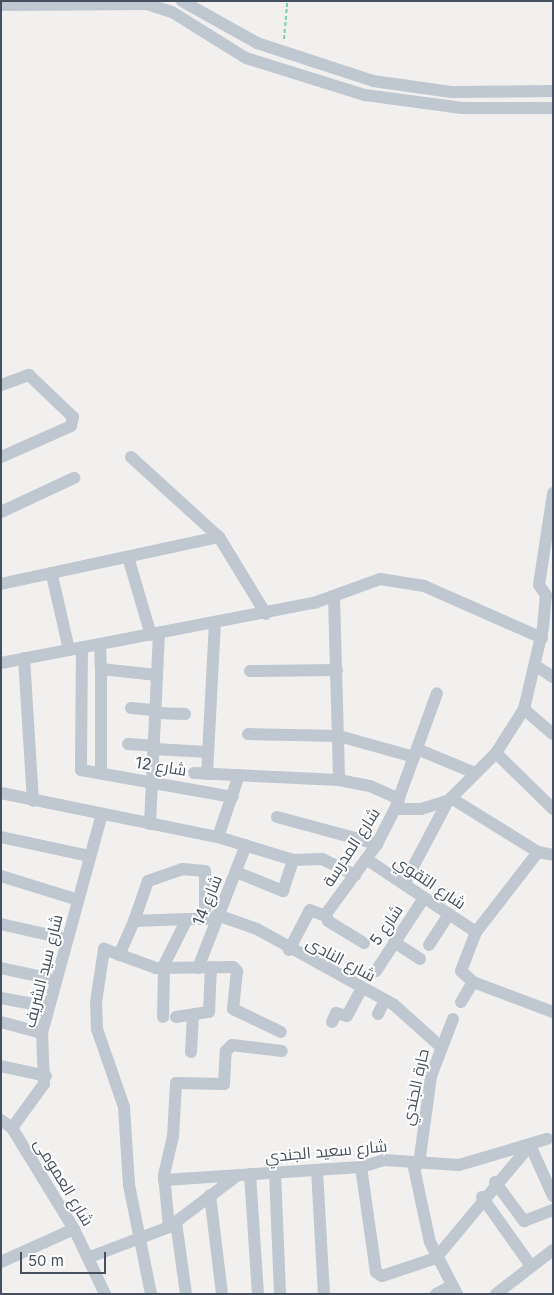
<!DOCTYPE html>
<meta charset="utf-8">
<style>
body{margin:0}
#map{position:relative;width:554px;height:1295px;overflow:hidden;background:#f2efef;font-family:Inter,Cairo,sans-serif}
div>[style]{position:absolute}
.path>*{height:2px;margin-top:-1px;transform-origin:0;background:repeating-linear-gradient(90deg,#73d0b1 0 4px,transparent 0 6.5px)}
.minor>*{height:12px;margin:-6px;padding:0 6px;transform-origin:6px;border-radius:6px;background:#bfc7d1}
span{translate:-50% -50%;white-space:nowrap;text-align:center;line-height:1.15;-webkit-text-stroke:4px #fff;paint-order:stroke}
.street-label{font-size:16px;color:#464f5d}
.frame{position:absolute;inset:0;border:2px solid #464f5d;pointer-events:none}
.scale{position:absolute;left:20px;top:1252px;width:86px;height:22px;box-sizing:border-box;border:2px solid #464f5d;border-top:0;padding-left:6px;font-size:15px;line-height:18px;white-space:nowrap;color:#464f5d;-webkit-text-stroke:4px #fff;paint-order:stroke}
</style>
<div id="map">
<div class="path">
<i style="left:284px;top:39px;width:38px;rotate:-85deg"></i>
</div>
<div class="minor">
<i style="left:182px;top:1px;width:86px;rotate:29.2deg"></i>
<i style="left:257px;top:43px;width:122px;rotate:18.1deg"></i>
<i style="left:373px;top:81px;width:79px;rotate:8deg"></i>
<i style="left:451px;top:92px;width:102px;rotate:-0.6deg"></i>
<i style="left:1px;top:5px;width:146px;rotate:-0.4deg"></i>
<i style="left:147px;top:4px;width:26px;rotate:18deg"></i>
<i style="left:172px;top:12px;width:87px;rotate:31.9deg"></i>
<i style="left:246px;top:58px;width:125px;rotate:17.3deg"></i>
<i style="left:365px;top:95px;width:98px;rotate:7.6deg"></i>
<i style="left:462px;top:108px;width:91px"></i>
<i style="left:1px;top:385px;width:30px;rotate:-20deg"></i>
<i style="left:29px;top:375px;width:61px;rotate:43.7deg"></i>
<i style="left:73px;top:417px;width:9px;rotate:103deg"></i>
<i style="left:71px;top:426px;width:77px;rotate:156.1deg"></i>
<i style="left:131px;top:457px;width:119px;rotate:42.3deg"></i>
<i style="left:219px;top:537px;width:90px;rotate:58.6deg"></i>
<i style="left:1px;top:512px;width:81px;rotate:-25deg"></i>
<i style="left:128px;top:557px;width:81px;rotate:73.6deg"></i>
<i style="left:52px;top:575px;width:77px;rotate:77.2deg"></i>
<i style="left:1px;top:584px;width:223px;rotate:-12.2deg"></i>
<i style="left:334px;top:597px;width:183px;rotate:88.4deg"></i>
<i style="left:100px;top:644px;width:25px;rotate:88deg"></i>
<i style="left:101px;top:669px;width:56px;rotate:6.1deg"></i>
<i style="left:82px;top:647px;width:123px;rotate:90.5deg"></i>
<i style="left:81px;top:770px;width:154px;rotate:10.1deg"></i>
<i style="left:24px;top:658px;width:143px;rotate:86.4deg"></i>
<i style="left:1px;top:663px;width:319px;rotate:-10.9deg"></i>
<i style="left:314px;top:603px;width:70px;rotate:-20deg"></i>
<i style="left:380px;top:579px;width:45px;rotate:9deg"></i>
<i style="left:424px;top:586px;width:129px;rotate:23.8deg"></i>
<i style="left:536px;top:666px;width:20px;rotate:33deg"></i>
<i style="left:101px;top:669px;width:104px;rotate:90deg"></i>
<i style="left:250px;top:671px;width:87px;rotate:-0.7deg"></i>
<i style="left:131px;top:708px;width:25px;rotate:5deg"></i>
<i style="left:524px;top:709px;width:38px;rotate:41deg"></i>
<i style="left:156px;top:713px;width:29px;rotate:2deg"></i>
<i style="left:248px;top:734px;width:91px;rotate:1.3deg"></i>
<i style="left:339px;top:736px;width:78px;rotate:15.6deg"></i>
<i style="left:128px;top:744px;width:26px;rotate:4deg"></i>
<i style="left:154px;top:749px;width:54px;rotate:3.2deg"></i>
<i style="left:417px;top:749px;width:63px;rotate:22.5deg"></i>
<i style="left:496px;top:753px;width:80px;rotate:44.5deg"></i>
<i style="left:194px;top:773px;width:145px;rotate:2.8deg"></i>
<i style="left:339px;top:780px;width:32px;rotate:11deg"></i>
<i style="left:370px;top:786px;width:32px;rotate:24deg"></i>
<i style="left:207px;top:774px;width:151px;rotate:-87deg"></i>
<i style="left:1px;top:793px;width:221px;rotate:11.5deg"></i>
<i style="left:218px;top:837px;width:65px;rotate:-71.3deg"></i>
<i style="left:451px;top:798px;width:102px;rotate:31.8deg"></i>
<i style="left:395px;top:809px;width:26px"></i>
<i style="left:421px;top:809px;width:28px;rotate:-17deg"></i>
<i style="left:277px;top:817px;width:104px;rotate:15.1deg"></i>
<i style="left:150px;top:824px;width:190px;rotate:-87.3deg"></i>
<i style="left:1px;top:837px;width:91px;rotate:12.1deg"></i>
<i style="left:218px;top:837px;width:78px;rotate:17deg"></i>
<i style="left:293px;top:860px;width:29px;rotate:-2deg"></i>
<i style="left:322px;top:859px;width:37px;rotate:26deg"></i>
<i style="left:366px;top:859px;width:132px;rotate:33.6deg"></i>
<i style="left:236px;top:872px;width:51px;rotate:22deg"></i>
<i style="left:283px;top:891px;width:33px;rotate:-72deg"></i>
<i style="left:1px;top:876px;width:81px;rotate:17.3deg"></i>
<i style="left:404px;top:884px;width:94px;rotate:-62.1deg"></i>
<i style="left:448px;top:801px;width:68px;rotate:-45deg"></i>
<i style="left:496px;top:753px;width:52px;rotate:-57.5deg"></i>
<i style="left:524px;top:709px;width:83px;rotate:-76.8deg"></i>
<i style="left:543px;top:628px;width:33px;rotate:-85deg"></i>
<i style="left:546px;top:595px;width:12px;rotate:-125deg"></i>
<i style="left:539px;top:585px;width:93px;rotate:-81.3deg"></i>
<i style="left:217px;top:915px;width:42px;rotate:19.3deg"></i>
<i style="left:257px;top:929px;width:155px;rotate:28.9deg"></i>
<i style="left:393px;top:1004px;width:63px;rotate:41.8deg"></i>
<i style="left:134px;top:921px;width:42px;rotate:-70.7deg"></i>
<i style="left:148px;top:881px;width:36px;rotate:-19deg"></i>
<i style="left:182px;top:869px;width:23px;rotate:5deg"></i>
<i style="left:205px;top:871px;width:48px;rotate:90deg"></i>
<i style="left:205px;top:919px;width:18px;rotate:180deg"></i>
<i style="left:187px;top:919px;width:56px;rotate:116.6deg"></i>
<i style="left:1px;top:924px;width:68px;rotate:12.8deg"></i>
<i style="left:394px;top:942px;width:31px;rotate:33deg"></i>
<i style="left:364px;top:943px;width:42px;rotate:-148.6deg"></i>
<i style="left:328px;top:921px;width:7px;rotate:-106deg"></i>
<i style="left:326px;top:914px;width:87px;rotate:-53.9deg"></i>
<i style="left:377px;top:844px;width:39px;rotate:-63deg"></i>
<i style="left:395px;top:809px;width:123px;rotate:-70.1deg"></i>
<i style="left:429px;top:945px;width:37px;rotate:-57deg"></i>
<i style="left:289px;top:950px;width:45px;rotate:-62.3deg"></i>
<i style="left:310px;top:910px;width:17px;rotate:21deg"></i>
<i style="left:119px;top:955px;width:37px;rotate:-66deg"></i>
<i style="left:134px;top:921px;width:53px;rotate:-2.2deg"></i>
<i style="left:1px;top:968px;width:56px;rotate:12.3deg"></i>
<i style="left:198px;top:968px;width:132px;rotate:-68.7deg"></i>
<i style="left:376px;top:971px;width:87px;rotate:-56.7deg"></i>
<i style="left:473px;top:982px;width:85px;rotate:20.6deg"></i>
<i style="left:1px;top:998px;width:48px;rotate:10.8deg"></i>
<i style="left:461px;top:1002px;width:23px;rotate:-59deg"></i>
<i style="left:473px;top:982px;width:16px;rotate:-137deg"></i>
<i style="left:461px;top:971px;width:42px;rotate:-69deg"></i>
<i style="left:476px;top:932px;width:101px;rotate:-52.2deg"></i>
<i style="left:538px;top:852px;width:15px;rotate:11deg"></i>
<i style="left:378px;top:1014px;width:16px;rotate:-63deg"></i>
<i style="left:163px;top:1017px;width:48px;rotate:-88.8deg"></i>
<i style="left:176px;top:1017px;width:33px;rotate:-9deg"></i>
<i style="left:209px;top:1012px;width:45px;rotate:-87.5deg"></i>
<i style="left:1px;top:1022px;width:42px;rotate:15deg"></i>
<i style="left:332px;top:1022px;width:10px;rotate:-66deg"></i>
<i style="left:336px;top:1013px;width:11px;rotate:15deg"></i>
<i style="left:347px;top:1016px;width:32px;rotate:-62deg"></i>
<i style="left:191px;top:1052px;width:37px;rotate:-87deg"></i>
<i style="left:1px;top:1066px;width:46px;rotate:12.5deg"></i>
<i style="left:1px;top:1120px;width:14px;rotate:36deg"></i>
<i style="left:12px;top:1128px;width:119px;rotate:58.5deg"></i>
<i style="left:74px;top:1229px;width:72px;rotate:64.5deg"></i>
<i style="left:12px;top:1128px;width:54px;rotate:-54deg"></i>
<i style="left:44px;top:1084px;width:51px;rotate:-92.2deg"></i>
<i style="left:42px;top:1033px;width:227px;rotate:-74.7deg"></i>
<i style="left:530px;top:1145px;width:56px;rotate:65.7deg"></i>
<i style="left:413px;top:1163px;width:81px;rotate:77.9deg"></i>
<i style="left:430px;top:1242px;width:59px;rotate:62.6deg"></i>
<i style="left:419px;top:1164px;width:89px;rotate:-82.2deg"></i>
<i style="left:431px;top:1076px;width:61px;rotate:-68.9deg"></i>
<i style="left:361px;top:1167px;width:106px;rotate:81.9deg"></i>
<i style="left:376px;top:1272px;width:7px;rotate:34deg"></i>
<i style="left:382px;top:1276px;width:57px;rotate:-18.4deg"></i>
<i style="left:436px;top:1258px;width:147px;rotate:-50.2deg"></i>
<i style="left:317px;top:1170px;width:124px;rotate:86.8deg"></i>
<i style="left:275px;top:1173px;width:121px;rotate:87.6deg"></i>
<i style="left:250px;top:1174px;width:120px;rotate:86.2deg"></i>
<i style="left:164px;top:1180px;width:197px;rotate:-3.8deg"></i>
<i style="left:361px;top:1167px;width:24px;rotate:-17deg"></i>
<i style="left:384px;top:1160px;width:75px;rotate:3.8deg"></i>
<i style="left:459px;top:1165px;width:92px;rotate:-16.5deg"></i>
<i style="left:495px;top:1182px;width:49px;rotate:53.4deg"></i>
<i style="left:524px;top:1221px;width:31px;rotate:-21deg"></i>
<i style="left:210px;top:1195px;width:100px;rotate:83.1deg"></i>
<i style="left:482px;top:1197px;width:85px;rotate:54.6deg"></i>
<i style="left:176px;top:1222px;width:73px;rotate:82.1deg"></i>
<i style="left:169px;top:1227px;width:52px;rotate:-95.5deg"></i>
<i style="left:164px;top:1175px;width:39px;rotate:-77deg"></i>
<i style="left:173px;top:1137px;width:54px;rotate:-86.8deg"></i>
<i style="left:176px;top:1083px;width:48px;rotate:1.2deg"></i>
<i style="left:224px;top:1084px;width:33px;rotate:-87deg"></i>
<i style="left:226px;top:1051px;width:8px;rotate:-45deg"></i>
<i style="left:232px;top:1045px;width:50px;rotate:6.8deg"></i>
<i style="left:90px;top:1257px;width:85px;rotate:-20.8deg"></i>
<i style="left:169px;top:1227px;width:86px;rotate:-37deg"></i>
<i style="left:1px;top:1262px;width:80px;rotate:-24.3deg"></i>
<i style="left:151px;top:1294px;width:111px;rotate:-101.4deg"></i>
<i style="left:129px;top:1185px;width:78px;rotate:-93.7deg"></i>
<i style="left:124px;top:1107px;width:83px;rotate:-109.1deg"></i>
<i style="left:97px;top:1029px;width:27px;rotate:-92deg"></i>
<i style="left:96px;top:1002px;width:54px;rotate:-81.4deg"></i>
<i style="left:104px;top:949px;width:55px;rotate:20.1deg"></i>
<i style="left:156px;top:968px;width:77px;rotate:-0.7deg"></i>
<i style="left:233px;top:967px;width:6px;rotate:45deg"></i>
<i style="left:237px;top:971px;width:38px;rotate:96deg"></i>
<i style="left:233px;top:1009px;width:53px;rotate:25.6deg"></i>
<i style="left:436px;top:1294px;width:17px;rotate:-28deg"></i>
<i style="left:496px;top:1294px;width:72px;rotate:-37.7deg"></i>
</div>
<div class="street-label">
<span style="left:161px;top:766px;rotate:9deg">شارع 12</span>
<span style="left:351px;top:847px;rotate:-57deg">شارع المدرسة</span>
<span style="left:430px;top:882px;rotate:34deg">شارع التقوي</span>
<span style="left:207px;top:900px;rotate:-68deg">شارع 14</span>
<span style="left:386px;top:925px;rotate:-56deg">شارع 5</span>
<span style="left:341px;top:959px;rotate:28deg">شارع النادى</span>
<span style="left:43px;top:971px;rotate:-76deg">شارع سيد الشريف</span>
<span style="left:415px;top:1087px;rotate:-78deg">حارة الجندي</span>
<span style="left:326px;top:1151px;rotate:-5deg">شارع سعيد الجندي</span>
<span style="left:64px;top:1182px;rotate:59deg">شارع العمومى</span>
</div>
<div class="frame"></div>
<div class="scale">50 m</div>
</div>
